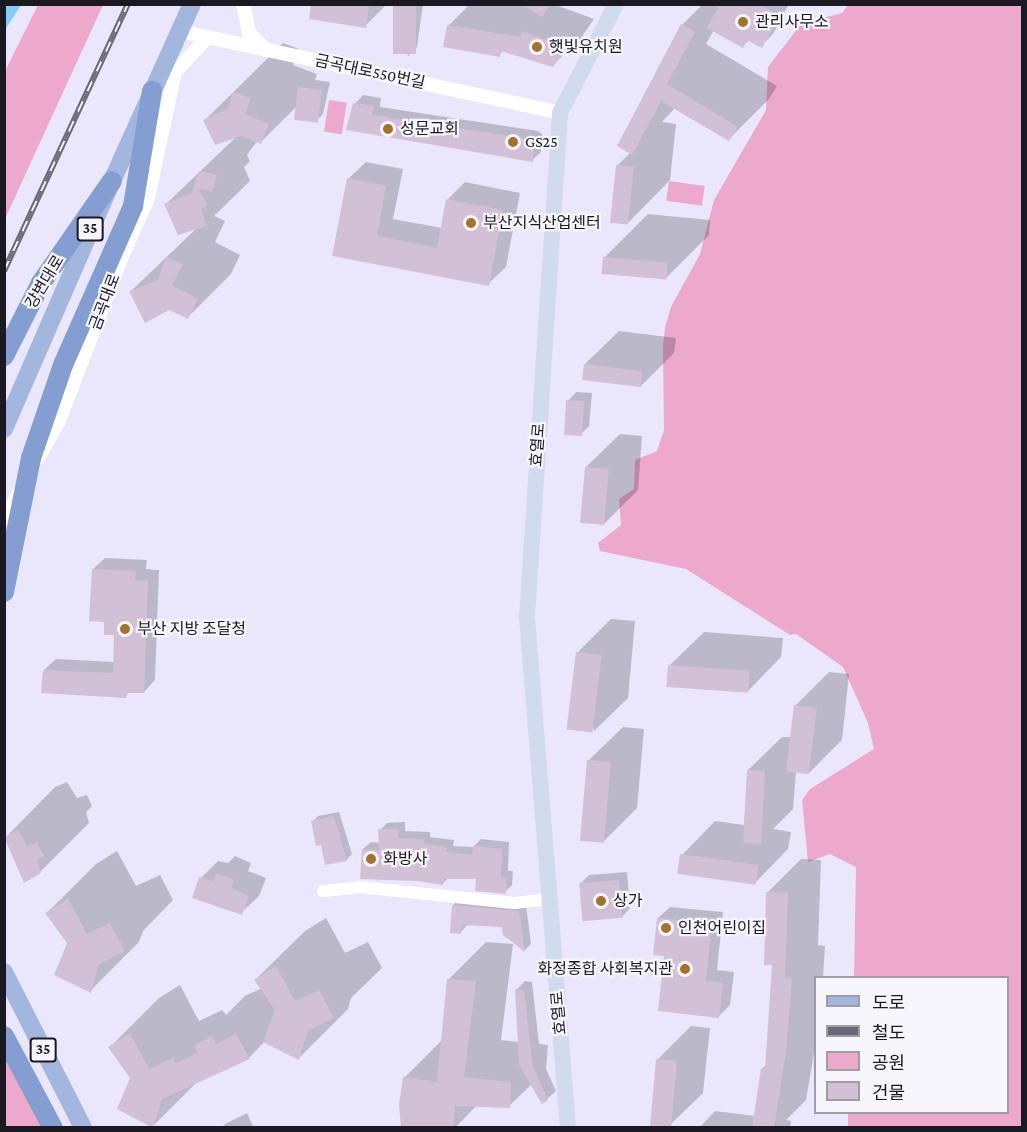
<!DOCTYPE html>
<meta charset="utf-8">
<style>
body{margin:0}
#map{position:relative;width:1027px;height:1132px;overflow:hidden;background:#eae7fd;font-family:"Crimson Pro","Noto Sans KR",serif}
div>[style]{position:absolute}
.green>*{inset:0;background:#eca9cc;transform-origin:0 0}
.water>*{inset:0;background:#83cdf8}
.shadow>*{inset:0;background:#0003}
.building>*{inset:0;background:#d2c0d7;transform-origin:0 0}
.minor>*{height:12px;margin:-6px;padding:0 6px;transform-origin:6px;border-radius:6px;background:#fff}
.tertiary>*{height:14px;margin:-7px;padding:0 7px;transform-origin:7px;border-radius:7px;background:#fff}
.secondary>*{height:16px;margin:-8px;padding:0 8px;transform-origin:8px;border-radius:8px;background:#d1dbee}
.primary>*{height:18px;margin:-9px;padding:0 9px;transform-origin:9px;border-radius:9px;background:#a3b6dd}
.trunk>*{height:20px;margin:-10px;padding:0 10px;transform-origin:10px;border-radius:10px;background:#849ed2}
.rail>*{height:6px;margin-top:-3px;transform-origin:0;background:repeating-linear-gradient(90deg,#f7f6fc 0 11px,#6a6876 0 22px);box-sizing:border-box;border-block:2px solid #6a6876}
.dots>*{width:16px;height:16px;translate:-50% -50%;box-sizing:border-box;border:3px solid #f7f6fc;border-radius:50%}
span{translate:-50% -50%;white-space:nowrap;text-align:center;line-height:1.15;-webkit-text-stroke:4.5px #f7f6fc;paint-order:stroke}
.shield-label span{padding:2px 4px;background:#f7f6fc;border:2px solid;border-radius:4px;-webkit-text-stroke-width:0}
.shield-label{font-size:15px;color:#1a1922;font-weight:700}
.poi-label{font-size:16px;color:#1a1922}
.left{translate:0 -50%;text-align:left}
.right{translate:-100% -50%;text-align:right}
.street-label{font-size:16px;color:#1a1922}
.frame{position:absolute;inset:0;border:6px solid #1a1922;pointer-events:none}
.legend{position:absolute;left:814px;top:976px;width:195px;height:138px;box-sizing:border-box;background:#f7f6fc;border:2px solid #9f9ea5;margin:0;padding:8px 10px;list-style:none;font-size:18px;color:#1a1922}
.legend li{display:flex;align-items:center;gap:12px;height:30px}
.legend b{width:30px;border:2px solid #9f9ea5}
</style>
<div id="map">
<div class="green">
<i style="clip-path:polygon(38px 5px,103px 5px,5px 219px,5px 71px)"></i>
<i style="clip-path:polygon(848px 5px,1022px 5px,1022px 1127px,848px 1127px,848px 1113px,1008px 1112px,1008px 978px,854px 977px,856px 867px,830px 854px,808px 862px,802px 800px,810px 789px,874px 749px,868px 723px,843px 667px,796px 634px,790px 635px,686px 569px,600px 551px,598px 543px,621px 525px,619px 499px,634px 489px,635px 460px,657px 451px,664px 430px,663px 347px,665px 327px,671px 307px,700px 254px,714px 200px,766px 110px,768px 67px,801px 24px,842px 13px)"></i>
<i style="left:329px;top:100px;width:18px;height:32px;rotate:9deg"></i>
<i style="left:669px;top:181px;width:36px;height:20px;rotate:8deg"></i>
<i style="clip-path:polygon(5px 1029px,53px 1127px,5px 1127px)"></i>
</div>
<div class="water">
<i style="clip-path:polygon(5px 4px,21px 5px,5px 30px,4px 5px)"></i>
</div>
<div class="shadow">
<i style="clip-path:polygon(313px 4px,387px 4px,365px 26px)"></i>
<i style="clip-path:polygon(395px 4px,423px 4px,417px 47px,408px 56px)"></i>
<i style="clip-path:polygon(470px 4px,553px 4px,594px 19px,581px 38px,553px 65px,504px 50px,499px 55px,448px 26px)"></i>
<i style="clip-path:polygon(703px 4px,789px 4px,773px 34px,761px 46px,749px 40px,743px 46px,714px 30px,706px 44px,777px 86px,769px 99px,729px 139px,675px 108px,662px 122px,676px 124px,670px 180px,627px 224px,617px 166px,631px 152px,682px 25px)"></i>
<i style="clip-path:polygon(283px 43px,299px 49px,293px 65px,317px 74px,315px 80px,330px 82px,323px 114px,315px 122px,295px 108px,260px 143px,257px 141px,247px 155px,250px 161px,244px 167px,250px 181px,214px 216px,225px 221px,215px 242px,240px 255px,231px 274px,188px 317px,131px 291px,198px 227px,166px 204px,237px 136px,205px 120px)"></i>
<i style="clip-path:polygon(363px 95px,381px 98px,380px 107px,538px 131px,542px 134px,541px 152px,532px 160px,348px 129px,355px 104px)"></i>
<i style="clip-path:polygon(366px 162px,403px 169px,393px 219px,442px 228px,447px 200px,465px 182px,520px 193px,506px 267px,488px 284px,334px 255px,348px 179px)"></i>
<i style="clip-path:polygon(648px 214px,710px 220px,709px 235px,666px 278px,604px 258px)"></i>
<i style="clip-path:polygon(619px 331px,676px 338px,674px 353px,641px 386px,585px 364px)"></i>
<i style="clip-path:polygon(576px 392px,592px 393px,589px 426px,581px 434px,568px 401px)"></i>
<i style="clip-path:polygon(620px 434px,642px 436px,638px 490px,604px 524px,586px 467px)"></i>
<i style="clip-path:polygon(105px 558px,147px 560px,146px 569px,159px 570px,155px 680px,144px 692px,130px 691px,125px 697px,44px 670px,56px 659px,115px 662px,115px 634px,105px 621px,93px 569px)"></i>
<i style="clip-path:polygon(611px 619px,635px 621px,628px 698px,594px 731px,577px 653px)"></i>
<i style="clip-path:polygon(704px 632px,783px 638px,781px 657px,748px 691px,670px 665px)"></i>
<i style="clip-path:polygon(829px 672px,849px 674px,842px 740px,809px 773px,796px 772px,793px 809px,773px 829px,791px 832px,788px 849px,755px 883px,682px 855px,715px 821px,744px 825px,748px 770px,782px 737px,792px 737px,795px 706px)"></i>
<i style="clip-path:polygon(623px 727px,644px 729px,637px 808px,603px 842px,589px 760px)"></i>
<i style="clip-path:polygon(67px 782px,77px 798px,87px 795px,92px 806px,86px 812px,89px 823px,40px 872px,6px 837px,55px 787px)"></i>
<i style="clip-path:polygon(339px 812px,352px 854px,346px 860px,322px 843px,312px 822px,318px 816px)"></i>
<i style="clip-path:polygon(405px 822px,405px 831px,430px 832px,430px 837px,454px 840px,453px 846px,473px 847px,481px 839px,509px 842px,508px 871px,513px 871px,512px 885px,505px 892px,478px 878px,448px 878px,443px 883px,363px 849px,371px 842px,381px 843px,380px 830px,387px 823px)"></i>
<i style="clip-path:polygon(117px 851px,136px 886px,160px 875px,173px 900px,143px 931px,139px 942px,90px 991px,69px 942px,47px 913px,96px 864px)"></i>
<i style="clip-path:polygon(235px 856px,251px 863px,248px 871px,266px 878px,259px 896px,241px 913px,201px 878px,218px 861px,228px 863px)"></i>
<i style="clip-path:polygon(801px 859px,821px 860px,818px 945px,825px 946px,823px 978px,816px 978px,816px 1042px,806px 1100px,786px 1120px,791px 1121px,790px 1128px,699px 1128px,715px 1111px,755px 1116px,762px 1069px,766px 1065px,774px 964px,767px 893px)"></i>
<i style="clip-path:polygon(627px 872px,630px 908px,622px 917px,580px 884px,589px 875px)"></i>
<i style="clip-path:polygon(460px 899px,526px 905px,531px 944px,525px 950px,505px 934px,503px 926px,468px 924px,461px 932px,453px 905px)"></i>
<i style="clip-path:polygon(670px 907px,723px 912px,717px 970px,734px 972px,730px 1005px,719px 1016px,665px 954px,658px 918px)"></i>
<i style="clip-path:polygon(326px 918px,345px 953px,368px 942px,382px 968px,351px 998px,348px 1009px,299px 1058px,265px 1041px,249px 1058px,198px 1081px,153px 1126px,131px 1077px,110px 1047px,159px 998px,180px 985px,199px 1021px,222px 1010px,226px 1015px,245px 996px,262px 988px,255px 980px,305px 931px)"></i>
<i style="clip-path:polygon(486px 942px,513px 944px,501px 1040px,519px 1042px,516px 990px,525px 981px,532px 982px,539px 1044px,548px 1045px,546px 1069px,556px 1091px,547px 1099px,532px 1084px,509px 1106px,477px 1105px,455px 1128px,402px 1128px,404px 1078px,442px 1040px,448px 980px)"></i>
<i style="clip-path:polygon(691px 1026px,710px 1028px,703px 1093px,669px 1126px,657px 1060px)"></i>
<i style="clip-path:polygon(247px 1113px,254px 1128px,221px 1128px,225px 1124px)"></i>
</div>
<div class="building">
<i style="clip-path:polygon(311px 4px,369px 5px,366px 28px,309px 19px)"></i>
<i style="left:393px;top:4px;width:23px;height:50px"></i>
<i style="clip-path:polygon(522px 4px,550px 4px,542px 17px)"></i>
<i style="clip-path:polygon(720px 4px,759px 4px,779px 16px,762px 48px,747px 40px,743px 48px,707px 28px)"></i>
<i style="clip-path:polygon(681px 24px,695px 32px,667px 84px,738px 127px,729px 141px,661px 101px,632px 155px,617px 146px)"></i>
<i style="clip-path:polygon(447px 25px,520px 37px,522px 31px,568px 47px,553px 67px,501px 51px,500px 57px,443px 47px)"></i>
<i style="left:298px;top:87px;width:24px;height:33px;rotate:7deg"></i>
<i style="clip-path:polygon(233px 92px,251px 98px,245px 114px,269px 124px,261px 144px,241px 136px,215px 145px,203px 120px,228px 109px)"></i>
<i style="clip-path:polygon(353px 103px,374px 106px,372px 115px,529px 139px,534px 143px,533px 162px,346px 130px)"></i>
<i style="left:616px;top:165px;width:18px;height:58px;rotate:6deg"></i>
<i style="clip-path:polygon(199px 171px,217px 175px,212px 191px,198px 189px,208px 205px,201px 209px,207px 226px,178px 235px,164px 204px,192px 193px)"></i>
<i style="clip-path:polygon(347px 178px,386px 186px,377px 236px,437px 248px,446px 199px,503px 210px,489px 286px,332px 256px)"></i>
<i style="clip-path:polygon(166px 257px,183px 264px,172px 285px,198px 299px,188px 319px,169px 310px,145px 323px,129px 291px,158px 280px)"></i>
<i style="left:603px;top:257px;width:65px;height:17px;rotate:5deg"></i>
<i style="left:584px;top:364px;width:59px;height:16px;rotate:7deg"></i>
<i style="left:566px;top:400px;width:18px;height:35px;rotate:3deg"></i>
<i style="left:585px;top:467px;width:24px;height:56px;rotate:5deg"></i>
<i style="clip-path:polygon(92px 569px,136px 571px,135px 580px,148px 581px,144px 693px,127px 693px,126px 698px,41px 693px,43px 670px,113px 673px,114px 635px,104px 635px,104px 622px,89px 621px)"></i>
<i style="left:576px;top:652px;width:26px;height:78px;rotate:7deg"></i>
<i style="left:668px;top:665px;width:82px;height:22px;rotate:4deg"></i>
<i style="left:794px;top:705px;width:23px;height:67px;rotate:7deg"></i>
<i style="left:587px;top:760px;width:24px;height:81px;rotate:5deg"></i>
<i style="left:747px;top:770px;width:18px;height:73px;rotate:3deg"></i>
<i style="clip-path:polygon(334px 816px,347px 861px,325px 865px,321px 845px,316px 846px,311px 821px)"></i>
<i style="clip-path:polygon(378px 829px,398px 829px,398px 838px,424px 839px,424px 844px,447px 847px,446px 852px,472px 855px,473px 846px,502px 849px,501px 877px,507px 878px,506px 894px,475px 891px,476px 879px,444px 879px,443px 885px,417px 881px,360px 879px,362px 849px,379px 850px)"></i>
<i style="clip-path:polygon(18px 830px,27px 846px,37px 843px,44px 856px,37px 860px,41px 873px,24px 883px,4px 837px)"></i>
<i style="left:680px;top:854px;width:79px;height:20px;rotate:8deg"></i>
<i style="clip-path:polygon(217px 873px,234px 880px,231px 888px,249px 896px,242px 915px,192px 898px,199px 877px,213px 881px)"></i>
<i style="left:619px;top:880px;width:38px;height:40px;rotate:85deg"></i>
<i style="clip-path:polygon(766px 892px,788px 893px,785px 978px,792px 979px,786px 1051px,774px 1128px,752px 1128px,761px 1068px,765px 1069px,772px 965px,764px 965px)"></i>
<i style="clip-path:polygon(68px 899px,87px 934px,110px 923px,125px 951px,99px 964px,91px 993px,54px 975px,67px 943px,45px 913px)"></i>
<i style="clip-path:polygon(452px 905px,519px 911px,525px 952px,503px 935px,502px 927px,462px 925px,461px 934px,450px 933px)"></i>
<i style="clip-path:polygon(657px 918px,712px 923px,706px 981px,723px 983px,719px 1018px,658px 1011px,664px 956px,653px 955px)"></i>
<i style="clip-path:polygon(276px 966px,295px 1001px,319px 990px,334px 1018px,308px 1031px,299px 1060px,263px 1042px,275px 1010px,254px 980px)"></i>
<i style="clip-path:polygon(447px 979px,476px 981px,464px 1077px,511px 1082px,510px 1108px,455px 1106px,453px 1128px,401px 1128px,399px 1105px,403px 1077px,437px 1082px)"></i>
<i style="clip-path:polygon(515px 989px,524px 990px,533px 1067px,548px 1100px,542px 1104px,519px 1065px)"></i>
<i style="clip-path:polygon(130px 1033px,149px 1069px,173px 1058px,176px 1063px,198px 1053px,194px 1045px,212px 1036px,216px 1044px,236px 1034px,250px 1059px,162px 1099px,153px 1128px,117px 1109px,130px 1078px,108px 1047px)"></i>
<i style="left:656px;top:1059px;width:21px;height:67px;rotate:5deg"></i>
</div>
<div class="minor">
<i style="left:323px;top:891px;width:36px;rotate:-6deg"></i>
<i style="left:359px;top:887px;width:157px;rotate:5.9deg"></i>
<i style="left:515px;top:903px;width:35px;rotate:-7deg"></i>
</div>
<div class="tertiary">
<i style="left:243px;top:4px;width:30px;rotate:78deg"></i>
<i style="left:249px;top:33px;width:24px;rotate:45deg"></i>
<i style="left:179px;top:31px;width:390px;rotate:12.1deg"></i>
<i style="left:38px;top:458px;width:43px;rotate:-60.4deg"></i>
<i style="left:59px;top:421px;width:171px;rotate:-69.1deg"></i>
<i style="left:120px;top:261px;width:69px;rotate:-66deg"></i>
<i style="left:148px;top:198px;width:129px;rotate:-77.9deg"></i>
<i style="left:175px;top:72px;width:48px;rotate:-46.7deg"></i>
<i style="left:4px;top:520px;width:31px;rotate:-61deg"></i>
</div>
<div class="secondary">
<i style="left:568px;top:1128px;width:513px;rotate:-94.59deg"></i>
<i style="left:527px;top:617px;width:505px;rotate:-86.25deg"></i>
<i style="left:560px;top:113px;width:123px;rotate:-62.8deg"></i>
</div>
<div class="primary">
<i style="left:4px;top:429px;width:270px;rotate:-66.5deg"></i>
<i style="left:112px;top:181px;width:194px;rotate:-65.7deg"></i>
<i style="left:4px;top:972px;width:175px;rotate:63.1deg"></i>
</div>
<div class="trunk">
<i style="left:4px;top:356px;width:82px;rotate:-63.1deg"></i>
<i style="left:41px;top:283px;width:124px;rotate:-55.2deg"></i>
<i style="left:4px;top:592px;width:137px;rotate:-78.6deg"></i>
<i style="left:31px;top:458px;width:98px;rotate:-71deg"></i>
<i style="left:63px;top:365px;width:174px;rotate:-66.2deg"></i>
<i style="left:133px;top:206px;width:117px;rotate:-80.6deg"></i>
<i style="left:4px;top:1036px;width:104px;rotate:62deg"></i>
</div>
<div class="rail">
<i style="left:4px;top:271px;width:294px;rotate:-65.1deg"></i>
</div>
<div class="dots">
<i style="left:743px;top:22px;background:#a6722a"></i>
<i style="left:537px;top:47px;background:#a6722a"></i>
<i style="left:388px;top:129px;background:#a6722a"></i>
<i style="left:513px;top:142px;background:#a6722a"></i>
<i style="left:471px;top:223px;background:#a6722a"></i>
<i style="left:125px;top:629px;background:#a6722a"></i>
<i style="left:371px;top:859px;background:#a6722a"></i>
<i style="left:601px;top:901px;background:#a6722a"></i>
<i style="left:666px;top:928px;background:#a6722a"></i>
<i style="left:685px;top:969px;background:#a6722a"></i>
</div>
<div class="shield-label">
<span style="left:90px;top:229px">35</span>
<span style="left:43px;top:1050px">35</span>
</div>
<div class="poi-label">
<span class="left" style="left:755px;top:22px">관리사무소</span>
<span class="left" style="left:549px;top:47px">햇빛유치원</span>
<span class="left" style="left:400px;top:129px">성문교회</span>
<span class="left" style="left:525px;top:142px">GS25</span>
<span class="left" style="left:483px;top:223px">부산지식산업센터</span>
<span class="left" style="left:137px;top:629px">부산 지방 조달청</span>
<span class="left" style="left:383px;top:859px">화방사</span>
<span class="left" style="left:613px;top:901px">상가</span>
<span class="left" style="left:678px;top:928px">인천어린이집</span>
<span class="right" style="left:673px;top:969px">화정종합 사회복지관</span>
</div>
<div class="street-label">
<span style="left:370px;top:72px;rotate:12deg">금곡대로550번길</span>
<span style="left:45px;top:282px;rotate:-59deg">강변대로</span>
<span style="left:105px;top:302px;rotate:-69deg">금곡대로</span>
<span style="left:538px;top:445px;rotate:-86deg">효열로</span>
<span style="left:559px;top:1013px;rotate:-95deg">효열로</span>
</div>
<div class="frame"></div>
<ul class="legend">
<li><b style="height:8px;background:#a3b6dd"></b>도로</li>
<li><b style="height:8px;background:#6a6876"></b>철도</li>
<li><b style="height:16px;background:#eca9cc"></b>공원</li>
<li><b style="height:16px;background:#d2c0d7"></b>건물</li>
</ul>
</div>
